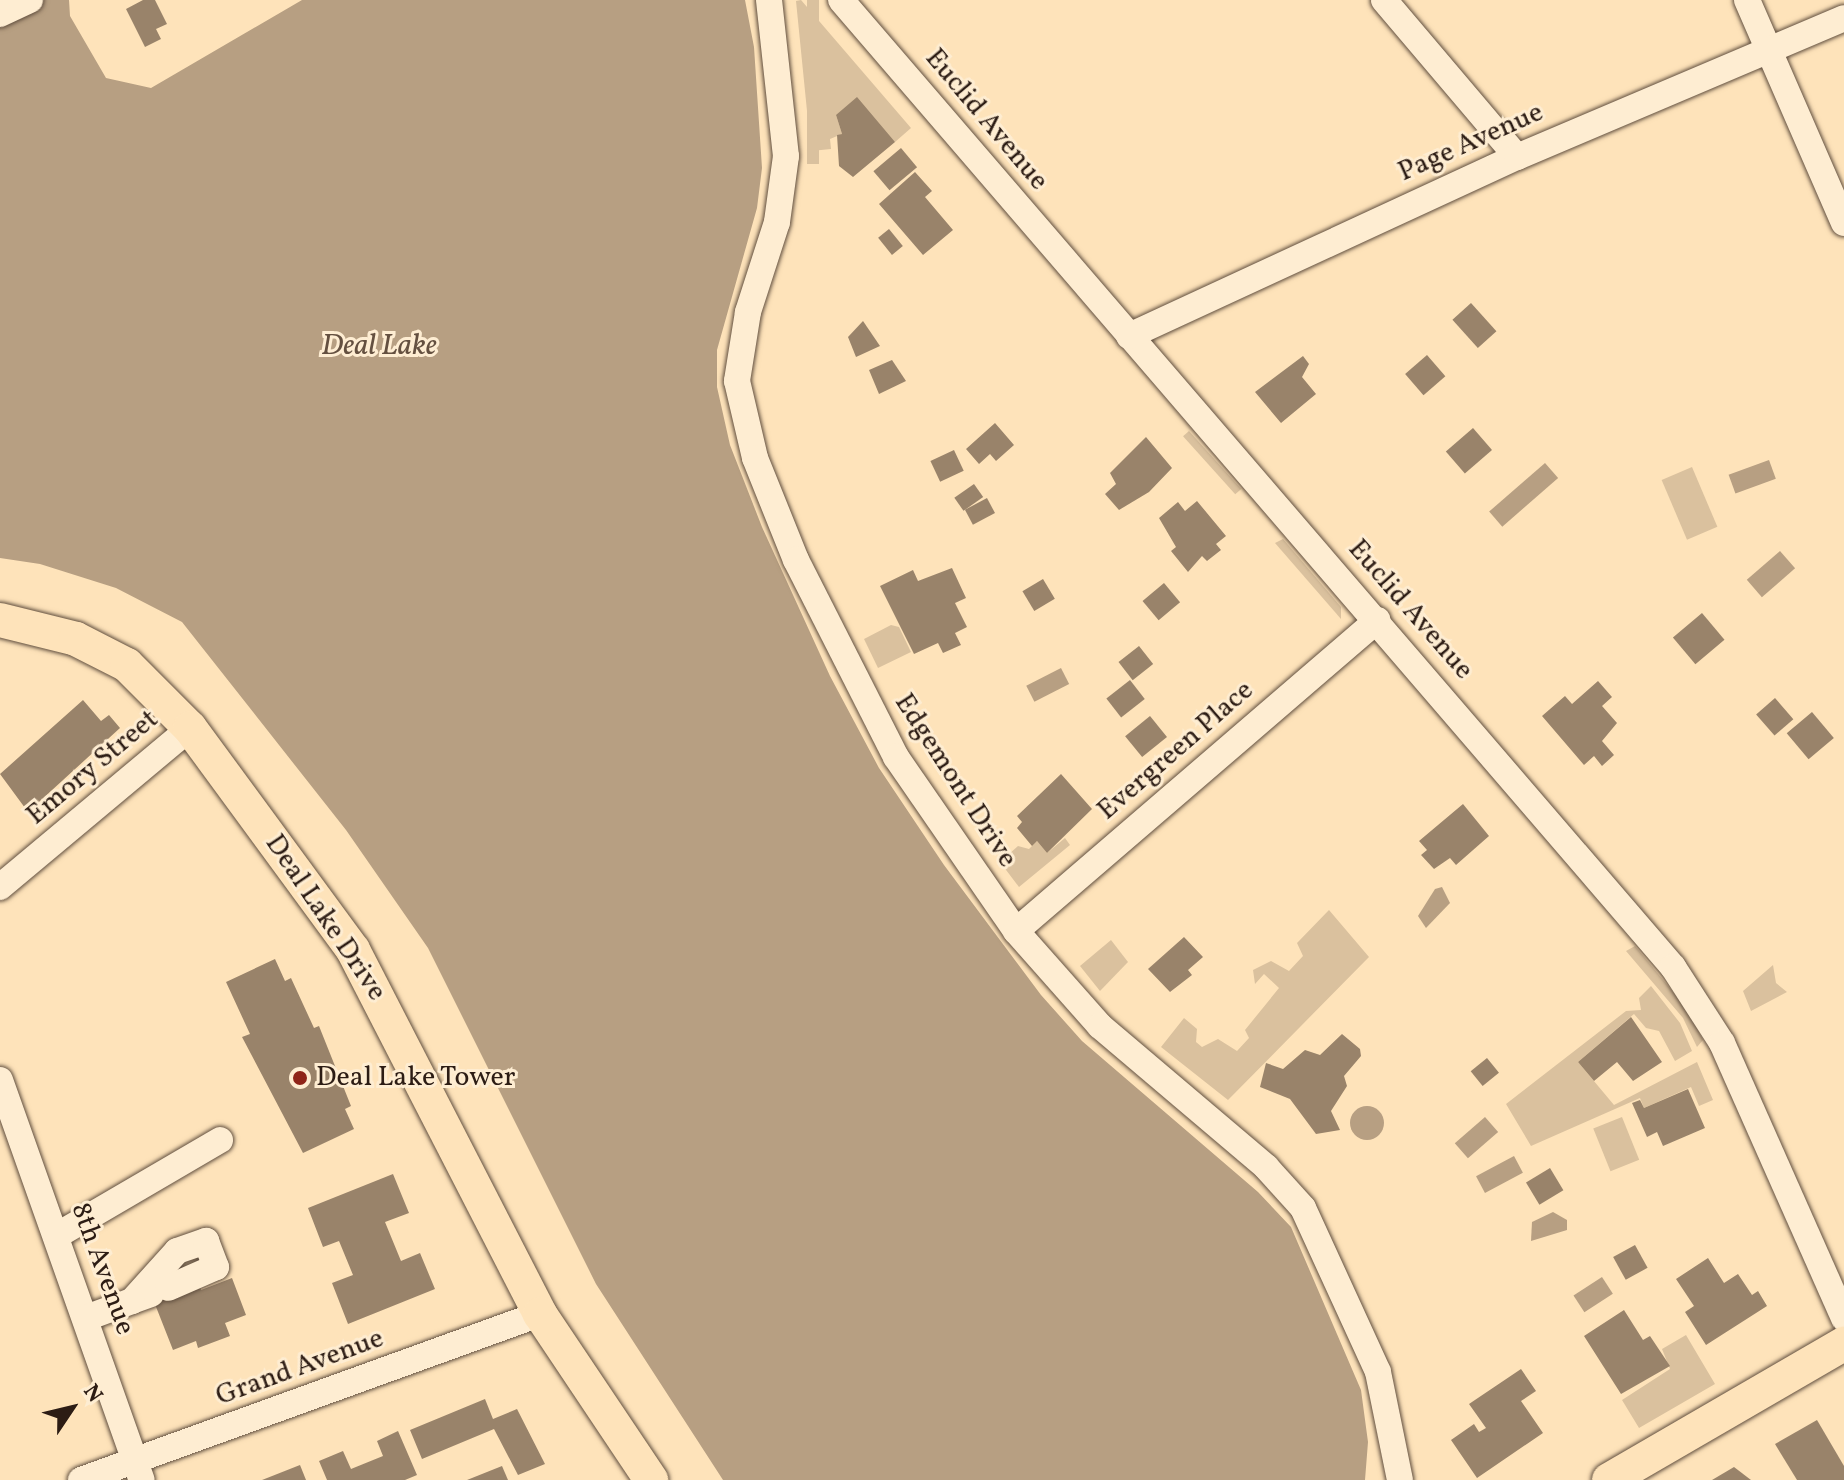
<!DOCTYPE html>
<style>
body{margin:0}
#map{position:relative;width:1844px;height:1480px;overflow:hidden;background:#fee3ba;font-family:Vollkorn,serif}
div>[style]{position:absolute}
.green>*{inset:0;background:#dac19e;transform-origin:0 0}
.water>*{inset:0;background:#b79f82;transform-origin:0 0}
.round{border-radius:50%}
.building>*{inset:0;background:#99836a;transform-origin:0 0}
.roads{filter:drop-shadow(0 0 2px #604e3e) drop-shadow(0 0 2px #604e3e)}
.minor>*{height:26px;margin:-13px;padding:0 13px;transform-origin:13px;border-radius:13px;background:#feedd2}
.major>*{height:34px;margin:-17px;padding:0 17px;transform-origin:17px;border-radius:17px;background:#fee3ba}
.dots>*{width:22px;height:22px;translate:-50% -50%;box-sizing:border-box;border:4px solid #feedd2;border-radius:50%}
span{translate:-50% -50%;white-space:nowrap;text-align:center;line-height:1.15;-webkit-text-stroke:6px #feedd2;paint-order:stroke}
.street-label{font-size:28px;color:#2c1c14}
.poi-label{font-size:28px;color:#2c1c14}
.left{translate:0 -50%;text-align:left}
.water-label{font-size:30px;color:#645040;font-style:italic}
.north{position:absolute;left:32px;top:1368px;width:80px;height:80px;-webkit-text-stroke:6px #feedd2;paint-order:stroke;rotate:55deg;font-size:22px;font-weight:700;line-height:32px;text-align:center;color:#2c1c14}
.north::after{content:'';display:block;margin:auto;width:28px;height:36px;background:#2c1c14;clip-path:polygon(50% 0,100% 100%,50% 72%,0 100%)}
</style>
<div id="map">
<div class="green">
<i style="clip-path:polygon(801px 0,911px 128px,895px 142px,836px 115px,842px 134px,830px 139px,831px 149px,811px 151px,796px 1px)"></i>
<i style="left:807px;top:0;width:12px;height:164px"></i>
<i style="left:1189px;top:431px;width:78px;height:8px;rotate:48deg"></i>
<i style="left:1692px;top:467px;width:65px;height:33px;rotate:67deg"></i>
<i style="clip-path:polygon(1283px 539px,1341px 607px,1341px 619px,1275px 543px)"></i>
<i style="clip-path:polygon(891px 625px,899px 627px,911px 652px,878px 668px,864px 639px)"></i>
<i style="clip-path:polygon(1065px 838px,1070px 845px,1019px 887px,1000px 862px,1018px 846px,1029px 849px,1037px 841px,1047px 853px)"></i>
<i style="clip-path:polygon(1329px 910px,1369px 957px,1228px 1100px,1161px 1047px,1184px 1018px,1197px 1029px,1196px 1042px,1202px 1047px,1218px 1039px,1237px 1051px,1249px 1038px,1245px 1030px,1279px 988px,1264px 974px,1255px 984px,1253px 970px,1271px 961px,1289px 971px,1303px 956px,1297px 943px)"></i>
<i style="clip-path:polygon(1111px 940px,1128px 962px,1100px 991px,1080px 966px)"></i>
<i style="clip-path:polygon(1635px 946px,1687px 1009px,1703px 1040px,1697px 1047px,1683px 1018px,1626px 951px)"></i>
<i style="clip-path:polygon(1773px 965px,1776px 983px,1787px 992px,1751px 1011px,1743px 991px)"></i>
<i style="clip-path:polygon(1651px 986px,1680px 1023px,1692px 1051px,1675px 1061px,1659px 1031px,1646px 1028px,1634px 1014px,1578px 1062px,1614px 1105px,1697px 1062px,1713px 1100px,1699px 1106px,1691px 1087px,1644px 1108px,1640px 1098px,1531px 1146px,1506px 1104px,1626px 1011px,1641px 1010px,1639px 998px)"></i>
<i style="left:1622px;top:1117px;width:46px;height:31px;rotate:68deg"></i>
<i style="clip-path:polygon(1686px 1335px,1715px 1384px,1639px 1428px,1622px 1400px,1670px 1369px,1662px 1349px)"></i>
</div>
<div class="water">
<i style="clip-path:polygon(0 0,69px 0,70px 16px,106px 78px,151px 88px,302px 0,745px 0,754px 47px,762px 168px,757px 208px,717px 350px,717px 387px,730px 445px,762px 527px,830px 676px,879px 768px,944px 865px,1041px 995px,1082px 1041px,1258px 1192px,1291px 1227px,1361px 1390px,1368px 1442px,1365px 1480px,723px 1480px,596px 1284px,428px 948px,346px 830px,182px 622px,116px 588px,40px 564px,0 558px)"></i>
<i style="left:1769px;top:460px;width:20px;height:43px;rotate:70deg"></i>
<i style="left:1545px;top:463px;width:20px;height:74px;rotate:49deg"></i>
<i style="left:1780px;top:551px;width:23px;height:44px;rotate:49deg"></i>
<i style="left:1061px;top:668px;width:18px;height:39px;rotate:63deg"></i>
<i style="clip-path:polygon(1442px 887px,1450px 903px,1426px 928px,1418px 916px,1435px 889px)"></i>
<i class="round" style="left:1350px;top:1106px;width:34px;height:34px"></i>
<i style="left:1485px;top:1117px;width:20px;height:40px;rotate:49deg"></i>
<i style="left:1514px;top:1156px;width:19px;height:43px;rotate:62deg"></i>
<i style="clip-path:polygon(1553px 1212px,1567px 1220px,1567px 1230px,1531px 1241px,1532px 1222px)"></i>
<i style="left:1602px;top:1277px;width:20px;height:34px;rotate:57deg"></i>
</div>
<div class="building">
<i style="clip-path:polygon(143px 0,155px 0,167px 24px,156px 29px,161px 39px,145px 47px,126px 9px)"></i>
<i style="clip-path:polygon(857px 97px,895px 142px,853px 177px,839px 166px,837px 135px,842px 134px,836px 115px)"></i>
<i style="left:901px;top:148px;width:25px;height:36px;rotate:50deg"></i>
<i style="clip-path:polygon(915px 172px,932px 191px,925px 197px,953px 230px,923px 255px,879px 204px)"></i>
<i style="left:889px;top:229px;width:22px;height:14px;rotate:51deg"></i>
<i style="left:1471px;top:303px;width:38px;height:25px;rotate:48deg"></i>
<i style="clip-path:polygon(863px 321px,880px 346px,856px 357px,848px 337px)"></i>
<i style="left:1427px;top:355px;width:28px;height:29px;rotate:49deg"></i>
<i style="clip-path:polygon(1303px 356px,1309px 364px,1302px 377px,1316px 394px,1281px 423px,1255px 392px)"></i>
<i style="clip-path:polygon(892px 360px,906px 381px,879px 394px,869px 370px)"></i>
<i style="clip-path:polygon(995px 423px,1014px 445px,996px 461px,990px 454px,979px 464px,966px 449px)"></i>
<i style="left:1473px;top:428px;width:29px;height:36px;rotate:49deg"></i>
<i style="clip-path:polygon(1146px 437px,1172px 468px,1149px 492px,1119px 510px,1105px 494px,1116px 484px,1110px 473px)"></i>
<i style="left:954px;top:450px;width:23px;height:26px;rotate:65deg"></i>
<i style="left:974px;top:484px;width:16px;height:24px;rotate:55deg"></i>
<i style="left:987px;top:498px;width:17px;height:25px;rotate:62deg"></i>
<i style="clip-path:polygon(1197px 501px,1226px 536px,1216px 544px,1221px 550px,1207px 561px,1202px 556px,1188px 572px,1171px 551px,1176px 547px,1159px 518px,1178px 502px,1185px 511px)"></i>
<i style="clip-path:polygon(952px 568px,966px 598px,955px 603px,967px 627px,955px 633px,961px 645px,943px 653px,938px 643px,914px 654px,880px 586px,913px 570px,918px 581px)"></i>
<i style="left:1043px;top:579px;width:23px;height:24px;rotate:59deg"></i>
<i style="left:1164px;top:583px;width:25px;height:28px;rotate:50deg"></i>
<i style="left:1702px;top:613px;width:35px;height:38px;rotate:50deg"></i>
<i style="left:1139px;top:646px;width:23px;height:26px;rotate:52deg"></i>
<i style="left:1130px;top:680px;width:24px;height:30px;rotate:52deg"></i>
<i style="clip-path:polygon(1598px 681px,1612px 697px,1602px 706px,1617px 723px,1602px 741px,1614px 755px,1602px 766px,1594px 756px,1584px 765px,1542px 716px,1565px 696px,1572px 704px)"></i>
<i style="left:1775px;top:698px;width:28px;height:25px;rotate:49deg"></i>
<i style="clip-path:polygon(83px 700px,101px 721px,109px 715px,120px 728px,28px 812px,0 774px)"></i>
<i style="left:1812px;top:712px;width:34px;height:33px;rotate:50deg"></i>
<i style="left:1150px;top:716px;width:27px;height:32px;rotate:51deg"></i>
<i style="clip-path:polygon(1061px 774px,1092px 809px,1047px 853px,1037px 841px,1032px 846px,1017px 828px,1022px 822px,1017px 816px)"></i>
<i style="clip-path:polygon(1463px 804px,1489px 836px,1456px 865px,1450px 858px,1434px 869px,1421px 855px,1427px 850px,1419px 841px)"></i>
<i style="clip-path:polygon(1184px 937px,1203px 957px,1188px 970px,1192px 975px,1170px 992px,1148px 969px)"></i>
<i style="clip-path:polygon(275px 959px,285px 981px,291px 978px,314px 1028px,319px 1026px,351px 1106px,345px 1109px,354px 1129px,303px 1153px,242px 1037px,250px 1034px,226px 982px)"></i>
<i style="clip-path:polygon(1631px 1017px,1662px 1062px,1633px 1081px,1617px 1062px,1594px 1081px,1578px 1062px)"></i>
<i style="clip-path:polygon(1342px 1034px,1360px 1049px,1361px 1056px,1344px 1076px,1347px 1086px,1331px 1111px,1340px 1130px,1316px 1134px,1290px 1099px,1260px 1087px,1266px 1063px,1283px 1069px,1305px 1050px,1320px 1055px)"></i>
<i style="left:1487px;top:1058px;width:19px;height:21px;rotate:51deg"></i>
<i style="clip-path:polygon(1688px 1089px,1705px 1128px,1663px 1146px,1657px 1132px,1647px 1137px,1632px 1103px,1640px 1100px,1644px 1108px)"></i>
<i style="left:1550px;top:1168px;width:26px;height:28px;rotate:59deg"></i>
<i style="clip-path:polygon(393px 1174px,409px 1213px,385px 1222px,401px 1261px,420px 1253px,435px 1289px,348px 1324px,332px 1283px,353px 1275px,339px 1241px,323px 1247px,308px 1208px)"></i>
<i style="left:1635px;top:1245px;width:26px;height:25px;rotate:61deg"></i>
<i style="clip-path:polygon(1708px 1258px,1724px 1283px,1738px 1274px,1752px 1295px,1758px 1291px,1767px 1306px,1706px 1345px,1685px 1312px,1694px 1306px,1676px 1279px)"></i>
<i style="clip-path:polygon(232px 1278px,246px 1315px,225px 1323px,230px 1336px,198px 1348px,196px 1341px,173px 1350px,149px 1289px,199px 1283px,201px 1290px)"></i>
<i style="clip-path:polygon(1624px 1310px,1643px 1340px,1650px 1336px,1670px 1366px,1621px 1394px,1584px 1336px)"></i>
<i style="clip-path:polygon(1521px 1369px,1536px 1391px,1521px 1401px,1543px 1433px,1477px 1478px,1451px 1440px,1474px 1424px,1479px 1432px,1486px 1428px,1469px 1404px)"></i>
<i style="clip-path:polygon(485px 1399px,493px 1419px,517px 1409px,545px 1464px,518px 1475px,494px 1429px,422px 1459px,410px 1430px)"></i>
<i style="clip-path:polygon(1817px 1420px,1844px 1466px,1844px 1480px,1797px 1480px,1775px 1444px)"></i>
<i style="clip-path:polygon(398px 1431px,417px 1475px,405px 1480px,327px 1480px,319px 1461px,343px 1451px,351px 1469px,383px 1456px,377px 1441px)"></i>
<i style="clip-path:polygon(300px 1465px,306px 1480px,262px 1480px)"></i>
<i style="clip-path:polygon(502px 1466px,508px 1480px,467px 1480px)"></i>
<i style="clip-path:polygon(1734px 1467px,1751px 1480px,1712px 1480px)"></i>
</div>
<div class="roads">
<div class="minor">
<i style="left:769px;top:0;width:157px;rotate:83.8deg"></i>
<i style="left:786px;top:156px;width:67px;rotate:97.8deg"></i>
<i style="left:777px;top:222px;width:95px;rotate:107.9deg"></i>
<i style="left:748px;top:312px;width:70px;rotate:99.1deg"></i>
<i style="left:737px;top:381px;width:79px;rotate:76.8deg"></i>
<i style="left:755px;top:458px;width:110px;rotate:68.1deg"></i>
<i style="left:796px;top:560px;width:221px;rotate:63.1deg"></i>
<i style="left:896px;top:757px;width:211px;rotate:55.4deg"></i>
<i style="left:1016px;top:931px;width:127px;rotate:48.5deg"></i>
<i style="left:1100px;top:1026px;width:218px;rotate:40.3deg"></i>
<i style="left:1266px;top:1167px;width:55px;rotate:47.9deg"></i>
<i style="left:1303px;top:1208px;width:180px;rotate:65.4deg"></i>
<i style="left:1378px;top:1372px;width:110px;rotate:78.5deg"></i>
<i style="left:841px;top:0;width:1276px;rotate:49.29deg"></i>
<i style="left:1673px;top:967px;width:90px;rotate:57.2deg"></i>
<i style="left:1722px;top:1043px;width:301px;rotate:66.1deg"></i>
<i style="left:1384px;top:0;width:206px;rotate:49.7deg"></i>
<i style="left:1747px;top:0;width:243px;rotate:66.5deg"></i>
<i style="left:0;top:14px;width:33px;rotate:-25deg"></i>
<i style="left:1129px;top:336px;width:427px;rotate:-24.8deg"></i>
<i style="left:1517px;top:157px;width:355px;rotate:-23deg"></i>
<i style="left:0;top:887px;width:248px;rotate:-39.9deg"></i>
<i style="left:1016px;top:931px;width:477px;rotate:-40.7deg"></i>
<i style="left:0;top:1080px;width:424px;rotate:70.5deg"></i>
<i style="left:56px;top:1236px;width:190px;rotate:-30.3deg"></i>
<i style="left:151px;top:1294px;width:20px;rotate:160deg"></i>
<i style="left:132px;top:1301px;width:67px;rotate:-48deg"></i>
<i style="left:177px;top:1251px;width:31px;rotate:-19deg"></i>
<i style="left:206px;top:1241px;width:28px;rotate:69deg"></i>
<i style="left:216px;top:1267px;width:52px;rotate:156.4deg"></i>
<i style="left:86px;top:1318px;width:49px;rotate:-20.3deg"></i>
<i style="left:81px;top:1480px;width:488px;rotate:-19.9deg"></i>
</div>
<div class="major">
<i style="left:0;top:620px;width:78px;rotate:14deg"></i>
<i style="left:76px;top:639px;width:57px;rotate:27deg"></i>
<i style="left:127px;top:665px;width:89px;rotate:45deg"></i>
<i style="left:190px;top:728px;width:275px;rotate:53.7deg"></i>
<i style="left:353px;top:950px;width:409px;rotate:62.8deg"></i>
<i style="left:540px;top:1314px;width:200px;rotate:56.2deg"></i>
<i style="left:1609px;top:1480px;width:272px;rotate:-30.1deg"></i>
</div>
</div>
<div class="dots">
<i style="left:300px;top:1078px;background:#8f2418"></i>
</div>
<div class="street-label">
<span style="left:986px;top:120px;rotate:50deg">Euclid Avenue</span>
<span style="left:1471px;top:143px;rotate:-24deg">Page Avenue</span>
<span style="left:1410px;top:610px;rotate:49deg">Euclid Avenue</span>
<span style="left:1176px;top:751px;rotate:-41deg">Evergreen Place</span>
<span style="left:93px;top:768px;rotate:-40deg">Emory Street</span>
<span style="left:955px;top:781px;rotate:57deg">Edgemont Drive</span>
<span style="left:325px;top:918px;rotate:56deg">Deal Lake Drive</span>
<span style="left:102px;top:1269px;rotate:70deg">8th Avenue</span>
<span style="left:300px;top:1368px;rotate:-20deg">Grand Avenue</span>
</div>
<div class="poi-label">
<span class="left" style="left:316px;top:1078px">Deal Lake Tower</span>
</div>
<div class="water-label">
<span style="left:379px;top:346px">Deal Lake</span>
</div>
<div class="north">N</div>
</div>
